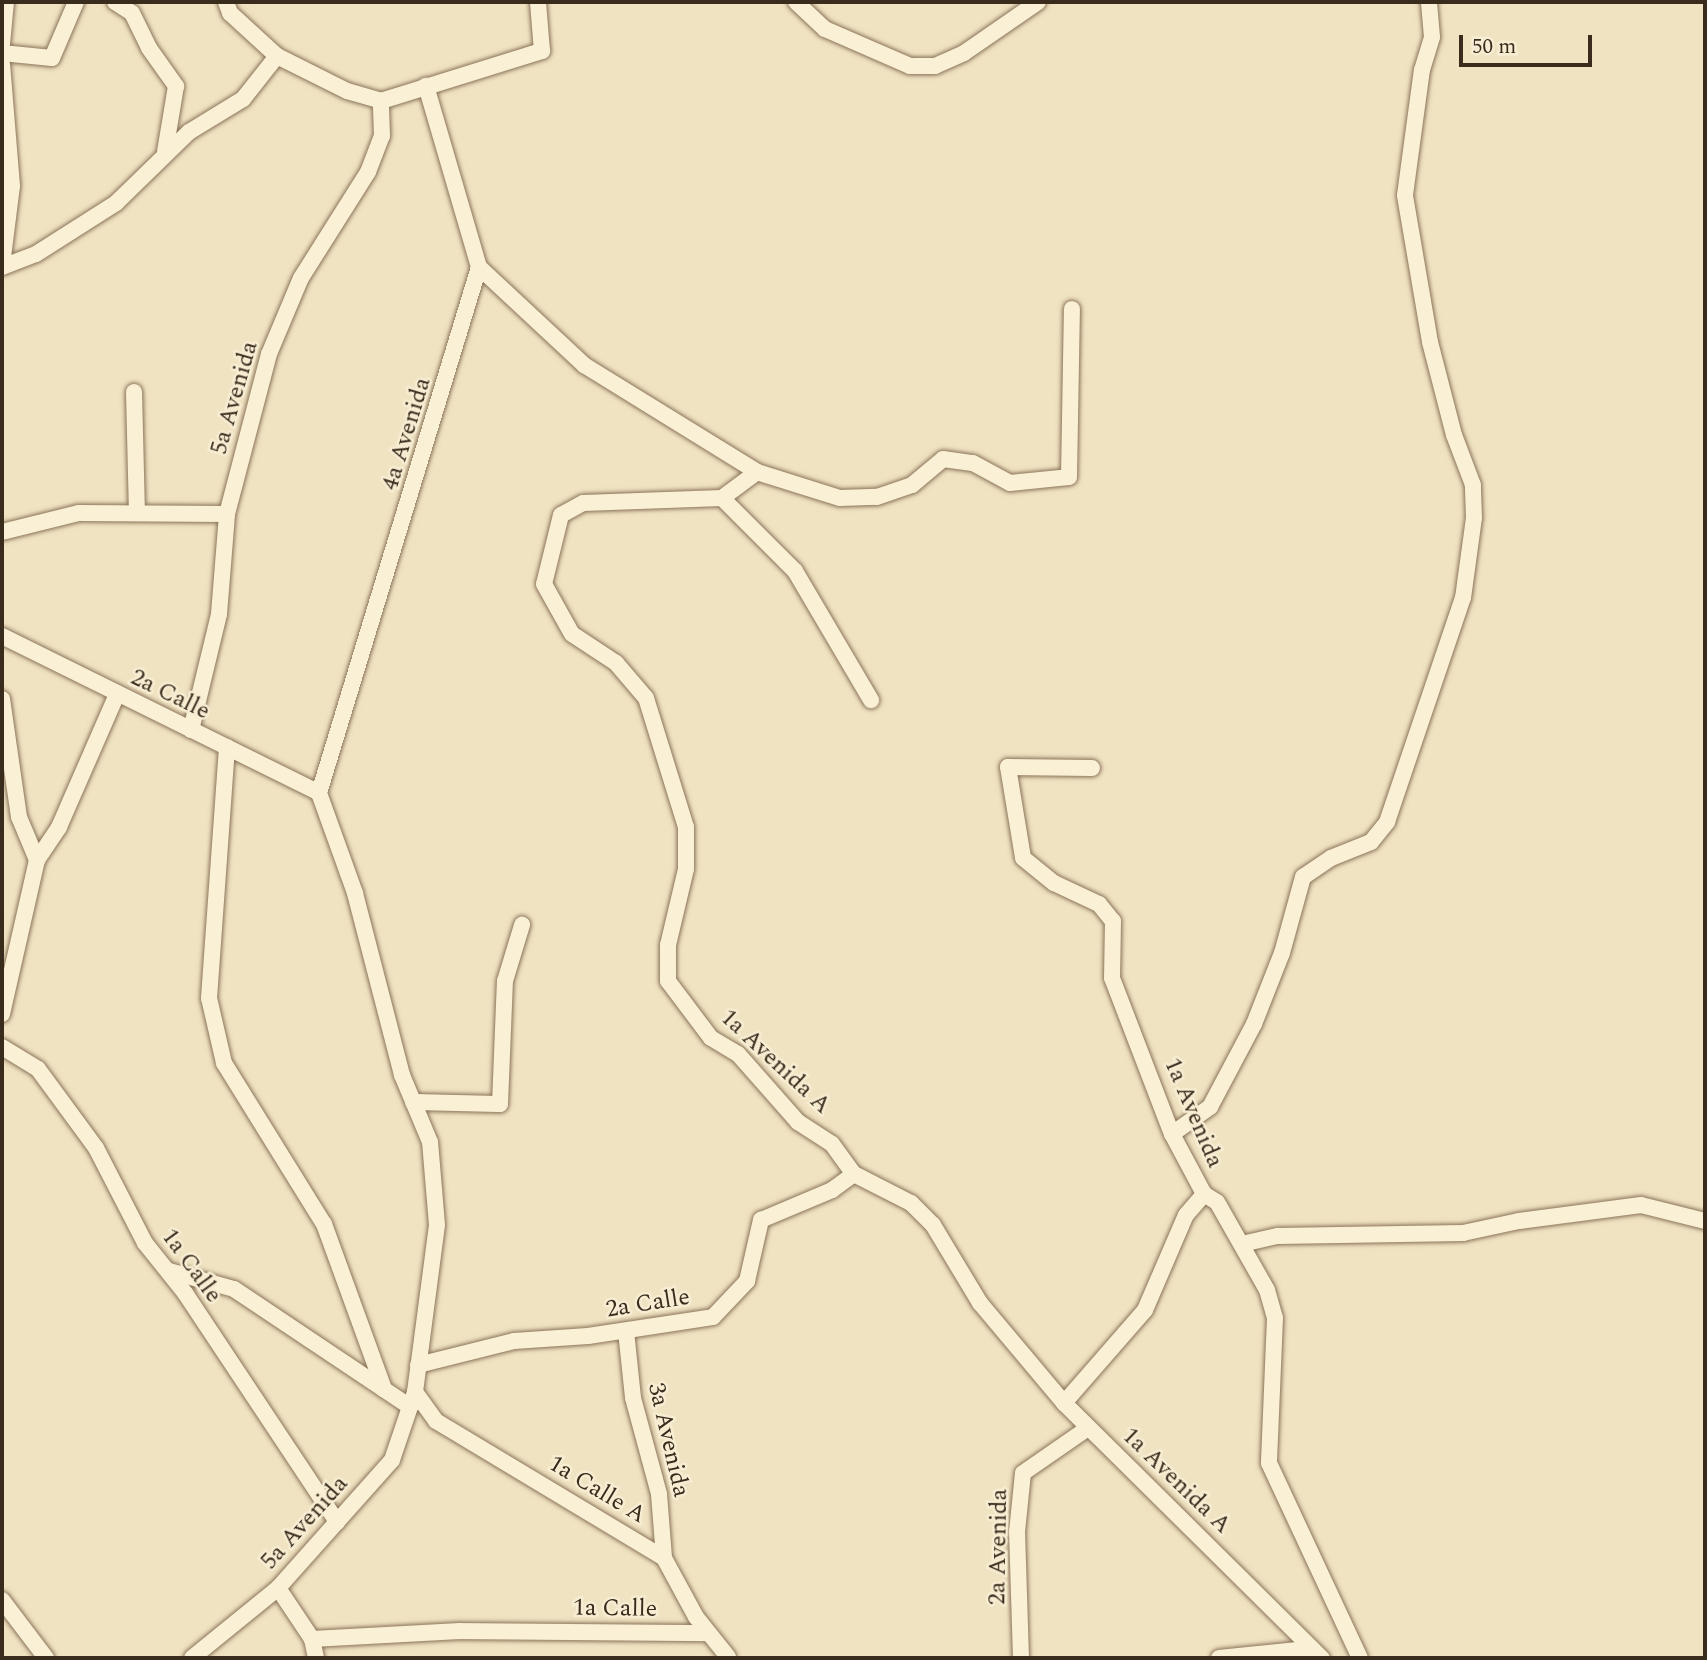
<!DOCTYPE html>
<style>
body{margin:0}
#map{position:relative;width:1707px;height:1660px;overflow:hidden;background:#f0e3c2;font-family:Spectral,serif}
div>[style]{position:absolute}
.roads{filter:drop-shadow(0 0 2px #8b7459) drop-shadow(0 0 2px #8b7459)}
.minor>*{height:16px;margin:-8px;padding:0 8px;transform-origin:8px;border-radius:8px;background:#faf0d6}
span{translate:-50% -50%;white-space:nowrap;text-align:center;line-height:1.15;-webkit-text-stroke:5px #f7edd2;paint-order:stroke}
.street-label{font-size:24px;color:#3a2c1d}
.frame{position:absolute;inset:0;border:4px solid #3a2c1d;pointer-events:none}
.scale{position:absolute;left:1459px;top:35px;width:133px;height:32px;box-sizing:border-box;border:4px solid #3a2c1d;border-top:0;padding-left:9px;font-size:21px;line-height:24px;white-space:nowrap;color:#3a2c1d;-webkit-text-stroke:5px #f7edd2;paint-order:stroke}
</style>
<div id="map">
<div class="roads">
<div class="minor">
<i style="left:115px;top:2px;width:20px;rotate:33deg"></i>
<i style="left:132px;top:13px;width:39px;rotate:64deg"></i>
<i style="left:149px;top:48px;width:47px;rotate:54.6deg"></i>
<i style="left:176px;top:86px;width:67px;rotate:99.5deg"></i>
<i style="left:226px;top:2px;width:12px;rotate:70deg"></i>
<i style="left:230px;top:13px;width:64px;rotate:42.5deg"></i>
<i style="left:277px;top:56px;width:78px;rotate:26.6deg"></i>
<i style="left:347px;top:91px;width:35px;rotate:16deg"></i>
<i style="left:381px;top:101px;width:169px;rotate:-17.3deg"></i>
<i style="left:542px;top:51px;width:49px;rotate:-94.7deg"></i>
<i style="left:796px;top:2px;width:40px;rotate:43deg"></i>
<i style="left:825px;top:29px;width:93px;rotate:23.5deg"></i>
<i style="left:910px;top:66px;width:25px"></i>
<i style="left:935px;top:66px;width:32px;rotate:-24deg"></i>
<i style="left:964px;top:53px;width:90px;rotate:-34.6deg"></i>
<i style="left:2px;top:44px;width:42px;rotate:-84.6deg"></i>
<i style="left:2px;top:53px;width:50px;rotate:5.7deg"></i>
<i style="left:52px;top:58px;width:61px;rotate:-66.8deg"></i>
<i style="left:2px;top:64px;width:122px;rotate:85.3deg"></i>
<i style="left:12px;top:186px;width:80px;rotate:97.2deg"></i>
<i style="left:2px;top:267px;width:36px;rotate:-21deg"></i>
<i style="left:36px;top:254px;width:95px;rotate:-32.5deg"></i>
<i style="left:116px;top:203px;width:102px;rotate:-44.2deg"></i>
<i style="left:189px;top:132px;width:63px;rotate:-31.4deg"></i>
<i style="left:243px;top:99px;width:55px;rotate:-51.7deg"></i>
<i style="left:479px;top:267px;width:144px;rotate:43deg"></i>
<i style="left:584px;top:365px;width:203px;rotate:31.7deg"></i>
<i style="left:757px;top:472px;width:44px;rotate:143.4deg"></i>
<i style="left:134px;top:392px;width:121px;rotate:88.6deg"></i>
<i style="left:757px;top:472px;width:87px;rotate:17.4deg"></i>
<i style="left:840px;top:498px;width:37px;rotate:-2deg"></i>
<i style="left:877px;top:497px;width:37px;rotate:-19deg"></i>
<i style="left:912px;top:485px;width:40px;rotate:-40deg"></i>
<i style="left:943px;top:459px;width:30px;rotate:8deg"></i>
<i style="left:973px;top:463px;width:42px;rotate:28.4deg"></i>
<i style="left:1010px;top:483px;width:59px;rotate:-5.8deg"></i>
<i style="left:1069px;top:477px;width:168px;rotate:-89deg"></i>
<i style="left:722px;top:498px;width:139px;rotate:177.9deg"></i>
<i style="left:583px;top:503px;width:25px;rotate:151deg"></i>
<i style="left:561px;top:515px;width:71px;rotate:103.8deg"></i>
<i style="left:544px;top:584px;width:57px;rotate:60.8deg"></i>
<i style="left:572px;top:634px;width:53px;rotate:33.4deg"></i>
<i style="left:616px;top:663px;width:46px;rotate:49.4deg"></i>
<i style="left:646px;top:698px;width:135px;rotate:72.8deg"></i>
<i style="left:686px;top:827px;width:42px;rotate:90deg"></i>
<i style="left:686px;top:869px;width:78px;rotate:103.3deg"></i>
<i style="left:668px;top:945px;width:36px;rotate:90deg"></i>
<i style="left:668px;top:981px;width:71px;rotate:53deg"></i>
<i style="left:711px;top:1038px;width:31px;rotate:31deg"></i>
<i style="left:738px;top:1054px;width:91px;rotate:48.6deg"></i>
<i style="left:798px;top:1122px;width:40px;rotate:32.9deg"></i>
<i style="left:832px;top:1144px;width:37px;rotate:54deg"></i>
<i style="left:854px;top:1174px;width:64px;rotate:27deg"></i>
<i style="left:911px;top:1203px;width:31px;rotate:45deg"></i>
<i style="left:933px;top:1225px;width:91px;rotate:58.9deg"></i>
<i style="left:980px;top:1303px;width:131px;rotate:50deg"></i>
<i style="left:1064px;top:1403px;width:363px;rotate:44.7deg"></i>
<i style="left:722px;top:498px;width:103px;rotate:45deg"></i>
<i style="left:795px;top:571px;width:150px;rotate:59.5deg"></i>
<i style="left:2px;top:532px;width:79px;rotate:-13.9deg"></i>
<i style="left:79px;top:513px;width:148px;rotate:0.4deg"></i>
<i style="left:2px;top:636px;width:354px;rotate:26.3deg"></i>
<i style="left:2px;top:699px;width:119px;rotate:81.8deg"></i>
<i style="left:19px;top:817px;width:47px;rotate:67.3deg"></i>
<i style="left:37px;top:860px;width:158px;rotate:102.8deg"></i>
<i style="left:191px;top:730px;width:119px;rotate:-76.4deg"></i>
<i style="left:219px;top:614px;width:100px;rotate:-85.4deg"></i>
<i style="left:227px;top:514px;width:165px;rotate:-75.3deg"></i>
<i style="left:269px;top:354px;width:82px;rotate:-67.2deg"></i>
<i style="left:301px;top:278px;width:125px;rotate:-57.7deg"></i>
<i style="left:368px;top:172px;width:39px;rotate:-69deg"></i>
<i style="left:382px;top:136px;width:35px;rotate:-92deg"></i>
<i style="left:227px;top:747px;width:252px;rotate:94.1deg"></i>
<i style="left:209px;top:998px;width:67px;rotate:77deg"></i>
<i style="left:224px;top:1063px;width:190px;rotate:58.2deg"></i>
<i style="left:324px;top:1224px;width:176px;rotate:70deg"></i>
<i style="left:1092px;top:768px;width:84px;rotate:-179.3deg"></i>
<i style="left:1008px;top:767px;width:92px;rotate:80.6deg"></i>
<i style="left:1023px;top:858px;width:40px;rotate:39deg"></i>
<i style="left:1054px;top:883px;width:50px;rotate:25deg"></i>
<i style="left:1099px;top:904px;width:22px;rotate:51deg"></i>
<i style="left:1113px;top:921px;width:57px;rotate:91deg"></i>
<i style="left:1112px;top:978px;width:167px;rotate:69deg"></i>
<i style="left:1172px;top:1134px;width:68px;rotate:61.9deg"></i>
<i style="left:1204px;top:1194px;width:15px;rotate:32deg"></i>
<i style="left:1217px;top:1202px;width:101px;rotate:60.4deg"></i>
<i style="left:1267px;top:1290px;width:29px;rotate:74deg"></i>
<i style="left:1275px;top:1318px;width:145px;rotate:92.4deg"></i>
<i style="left:1269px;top:1463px;width:215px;rotate:65deg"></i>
<i style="left:319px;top:793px;width:550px;rotate:-73.08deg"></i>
<i style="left:479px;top:267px;width:189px;rotate:-106.3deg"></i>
<i style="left:37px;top:860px;width:40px;rotate:-56deg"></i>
<i style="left:59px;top:827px;width:145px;rotate:-66.4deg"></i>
<i style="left:2px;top:1047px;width:42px;rotate:31.4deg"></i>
<i style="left:38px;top:1069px;width:98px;rotate:53.7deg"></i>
<i style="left:96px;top:1148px;width:107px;rotate:62.7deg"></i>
<i style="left:145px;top:1243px;width:64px;rotate:51.3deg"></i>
<i style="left:185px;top:1293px;width:275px;rotate:56.4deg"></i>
<i style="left:413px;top:1102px;width:87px;rotate:1.3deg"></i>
<i style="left:500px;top:1104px;width:123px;rotate:-87.7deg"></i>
<i style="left:505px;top:981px;width:59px;rotate:-73.1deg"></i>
<i style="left:1172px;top:1134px;width:47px;rotate:-35.4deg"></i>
<i style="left:1210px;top:1107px;width:94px;rotate:-62.1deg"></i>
<i style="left:1254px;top:1024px;width:76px;rotate:-68.5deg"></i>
<i style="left:1282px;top:953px;width:79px;rotate:-74.6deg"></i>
<i style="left:1303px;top:877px;width:34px;rotate:-34deg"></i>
<i style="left:1331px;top:858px;width:43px;rotate:-21.8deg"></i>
<i style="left:1371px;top:842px;width:26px;rotate:-51deg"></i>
<i style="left:1387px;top:822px;width:237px;rotate:-71.3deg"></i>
<i style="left:1463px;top:598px;width:81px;rotate:-82.2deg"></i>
<i style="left:1474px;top:518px;width:33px;rotate:-92deg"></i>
<i style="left:1473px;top:485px;width:53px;rotate:-110.8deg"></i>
<i style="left:1454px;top:435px;width:96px;rotate:-104.5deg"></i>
<i style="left:1430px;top:342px;width:149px;rotate:-99.7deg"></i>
<i style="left:1405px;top:195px;width:126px;rotate:-82.3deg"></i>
<i style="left:1422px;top:70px;width:34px;rotate:-73deg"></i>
<i style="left:1432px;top:37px;width:35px;rotate:-95deg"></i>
<i style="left:1242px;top:1244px;width:37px;rotate:-13deg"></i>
<i style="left:1278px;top:1236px;width:185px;rotate:-0.9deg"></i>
<i style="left:1463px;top:1233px;width:57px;rotate:-12.1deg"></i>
<i style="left:1519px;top:1221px;width:123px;rotate:-7.5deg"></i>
<i style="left:1641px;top:1205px;width:66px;rotate:14deg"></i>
<i style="left:169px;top:1271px;width:67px;rotate:15.5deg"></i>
<i style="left:234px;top:1289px;width:212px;rotate:33.8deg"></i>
<i style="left:626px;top:1331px;width:67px;rotate:84deg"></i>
<i style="left:633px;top:1398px;width:99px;rotate:74.8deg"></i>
<i style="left:659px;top:1494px;width:64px;rotate:85.5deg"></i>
<i style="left:418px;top:1365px;width:99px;rotate:-14deg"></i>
<i style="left:514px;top:1341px;width:74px;rotate:-3.9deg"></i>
<i style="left:588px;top:1336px;width:126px;rotate:-8.6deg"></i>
<i style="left:713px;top:1317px;width:50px;rotate:-46.6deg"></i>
<i style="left:747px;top:1281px;width:63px;rotate:-77.1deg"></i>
<i style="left:761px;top:1220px;width:77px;rotate:-22.9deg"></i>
<i style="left:832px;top:1190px;width:27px;rotate:-36deg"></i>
<i style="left:415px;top:1392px;width:36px;rotate:54deg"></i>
<i style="left:436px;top:1421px;width:266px;rotate:31deg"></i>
<i style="left:664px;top:1558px;width:67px;rotate:61.5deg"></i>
<i style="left:696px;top:1617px;width:51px;rotate:51.3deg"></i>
<i style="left:1064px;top:1403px;width:123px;rotate:-48.9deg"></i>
<i style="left:1145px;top:1310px;width:103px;rotate:-66.7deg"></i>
<i style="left:1186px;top:1215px;width:28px;rotate:-49deg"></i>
<i style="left:278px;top:1588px;width:61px;rotate:56.3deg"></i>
<i style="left:312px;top:1639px;width:19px;rotate:78deg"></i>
<i style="left:2px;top:1600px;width:73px;rotate:52.8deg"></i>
<i style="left:312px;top:1639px;width:148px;rotate:-3.1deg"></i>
<i style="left:460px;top:1631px;width:248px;rotate:0.5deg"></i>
<i style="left:192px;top:1658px;width:111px;rotate:-39.1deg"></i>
<i style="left:278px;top:1588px;width:171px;rotate:-48.3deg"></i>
<i style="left:392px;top:1460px;width:72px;rotate:-71.3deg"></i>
<i style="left:415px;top:1392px;width:168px;rotate:-82.5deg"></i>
<i style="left:437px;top:1225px;width:83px;rotate:-94.8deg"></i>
<i style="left:430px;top:1142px;width:73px;rotate:-112.7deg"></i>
<i style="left:402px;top:1075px;width:188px;rotate:-104.5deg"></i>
<i style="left:355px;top:893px;width:106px;rotate:-109.8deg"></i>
<i style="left:1021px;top:1658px;width:126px;rotate:-91.8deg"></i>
<i style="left:1017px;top:1532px;width:59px;rotate:-84.2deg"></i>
<i style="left:1023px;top:1473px;width:79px;rotate:-34.7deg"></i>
<i style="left:1219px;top:1658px;width:89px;rotate:-5.8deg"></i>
</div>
</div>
<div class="street-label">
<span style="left:235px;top:398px;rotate:-74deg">5a Avenida</span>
<span style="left:407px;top:434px;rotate:-73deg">4a Avenida</span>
<span style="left:170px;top:695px;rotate:26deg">2a Calle</span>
<span style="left:775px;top:1062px;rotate:43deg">1a Avenida A</span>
<span style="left:1193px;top:1113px;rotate:67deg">1a Avenida</span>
<span style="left:191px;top:1266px;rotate:54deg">1a Calle</span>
<span style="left:648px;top:1304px;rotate:-9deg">2a Calle</span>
<span style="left:668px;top:1440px;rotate:77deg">3a Avenida</span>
<span style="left:1176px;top:1481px;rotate:44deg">1a Avenida A</span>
<span style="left:597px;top:1490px;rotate:31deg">1a Calle A</span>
<span style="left:305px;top:1523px;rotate:-48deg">5a Avenida</span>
<span style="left:999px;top:1547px;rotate:-89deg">2a Avenida</span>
<span style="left:615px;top:1609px;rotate:1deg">1a Calle</span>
</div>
<div class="frame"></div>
<div class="scale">50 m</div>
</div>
